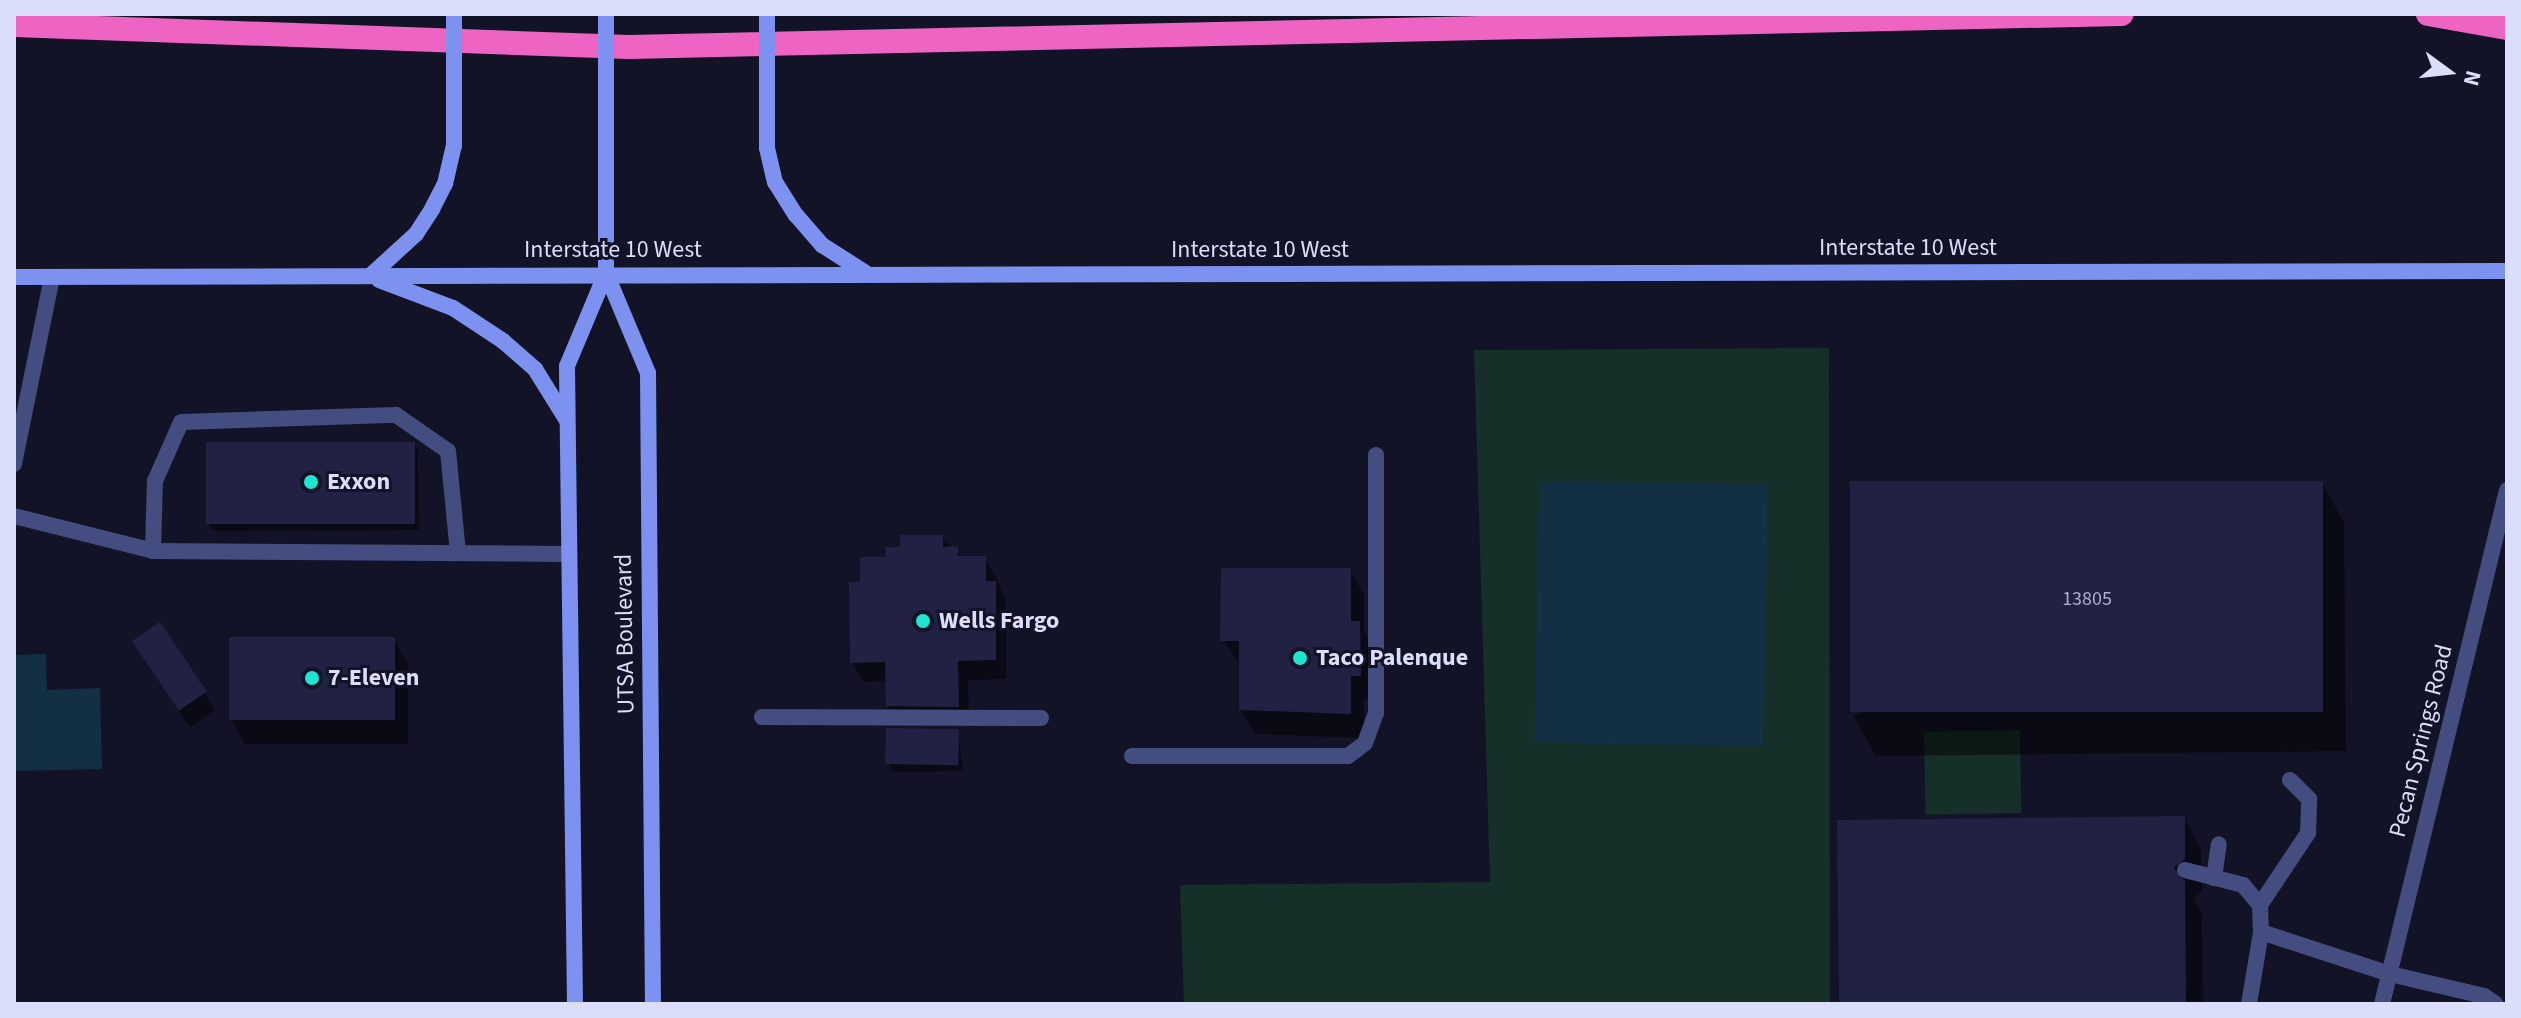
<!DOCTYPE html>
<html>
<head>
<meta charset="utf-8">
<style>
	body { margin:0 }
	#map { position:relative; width:2521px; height:1018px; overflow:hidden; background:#121326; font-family:"Source Sans 3",sans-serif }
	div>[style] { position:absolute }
	.green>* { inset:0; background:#162f29; transform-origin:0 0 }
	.water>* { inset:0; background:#132f44; transform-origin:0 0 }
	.shadow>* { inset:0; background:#0007 }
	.building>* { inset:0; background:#212144; transform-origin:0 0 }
	.service>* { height:16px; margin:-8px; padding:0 8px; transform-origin:8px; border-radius:8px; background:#434d7f }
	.minor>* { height:16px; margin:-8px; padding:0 8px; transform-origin:8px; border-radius:8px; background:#434d7f }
	.secondary>* { height:16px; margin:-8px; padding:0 8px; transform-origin:8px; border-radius:8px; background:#7d92f0 }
	.motorway>* { height:24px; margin:-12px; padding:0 12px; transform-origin:12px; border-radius:12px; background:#ed64c3 }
	.secondary-bridge>* { height:16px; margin:-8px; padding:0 8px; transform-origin:8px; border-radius:8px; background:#7d92f0 }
	.dots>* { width:22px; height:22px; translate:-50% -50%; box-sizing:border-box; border:4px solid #121326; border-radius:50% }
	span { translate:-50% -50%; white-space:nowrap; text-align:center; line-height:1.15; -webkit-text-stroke:6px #121326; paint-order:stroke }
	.number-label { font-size:20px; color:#acafcd }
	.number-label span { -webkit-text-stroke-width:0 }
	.street-label { font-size:24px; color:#dbdefb }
	.poi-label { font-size:24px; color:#dbdefb; font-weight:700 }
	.left { translate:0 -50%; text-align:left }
	.frame { position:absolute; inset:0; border:16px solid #dbdefb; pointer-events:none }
	.north { position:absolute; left:2409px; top:32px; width:80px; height:80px; -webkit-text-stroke:6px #121326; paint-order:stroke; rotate:105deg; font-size:22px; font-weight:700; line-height:32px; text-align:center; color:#dbdefb }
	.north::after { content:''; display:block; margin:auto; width:28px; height:36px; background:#dbdefb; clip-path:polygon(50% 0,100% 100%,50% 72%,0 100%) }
</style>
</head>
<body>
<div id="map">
	<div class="green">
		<div style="clip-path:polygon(1829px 348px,1830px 1004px,1184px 1004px,1180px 885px,1490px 882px,1474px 350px)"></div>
		<div style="left:2020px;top:730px;width:83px;height:96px;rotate:89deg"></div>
	</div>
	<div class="water">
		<div style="left:1539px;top:481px;width:229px;height:261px;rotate:1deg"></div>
		<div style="clip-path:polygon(46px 654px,47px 690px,100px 688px,102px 769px,14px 771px,14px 655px)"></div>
	</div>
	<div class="shadow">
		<div style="clip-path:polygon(414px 443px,418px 451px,419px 530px,213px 531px,208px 523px)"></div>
		<div style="clip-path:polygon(2322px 483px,2344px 522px,2346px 751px,1876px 756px,1853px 716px)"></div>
		<div style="clip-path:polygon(942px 537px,963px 558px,985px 558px,996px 577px,1006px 602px,1006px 679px,968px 680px,969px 725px,899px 725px,888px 706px,887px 681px,863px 682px,852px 662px,862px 584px,902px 549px)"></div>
		<div style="clip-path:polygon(1350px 570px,1364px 595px,1364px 631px,1374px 647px,1374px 700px,1364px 700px,1364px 738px,1255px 734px,1241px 710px,1241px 665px,1222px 640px)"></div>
		<div style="clip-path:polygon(160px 625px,215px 710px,190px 727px,144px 659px)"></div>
		<div style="clip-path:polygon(394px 639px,408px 664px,408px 744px,245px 744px,231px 719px)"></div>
		<div style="clip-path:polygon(958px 731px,963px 771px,893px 772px,888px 764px)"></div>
		<div style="clip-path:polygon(2184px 818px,2201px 849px,2202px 891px,2193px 898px,2202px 914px,2203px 1004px,1841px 1004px)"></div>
	</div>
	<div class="building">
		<div style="left:206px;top:442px;width:209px;height:82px"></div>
		<div style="left:2323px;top:481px;width:231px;height:473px;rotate:90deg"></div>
		<div style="clip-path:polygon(900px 535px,943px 535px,943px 547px,958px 546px,958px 556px,986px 556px,986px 581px,996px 581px,996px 660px,958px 661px,959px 707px,886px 706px,885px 662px,850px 663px,849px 582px,860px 582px,860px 557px,886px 557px,885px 547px,900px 547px)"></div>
		<div style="clip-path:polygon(1221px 568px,1351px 568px,1351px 621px,1360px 621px,1361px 676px,1351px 676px,1351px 714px,1239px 710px,1239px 641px,1220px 641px)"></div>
		<div style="left:160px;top:622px;width:84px;height:34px;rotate:56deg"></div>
		<div style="left:229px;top:637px;width:166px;height:83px"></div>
		<div style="left:886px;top:728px;width:73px;height:36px;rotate:1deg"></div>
		<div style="clip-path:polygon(2185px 816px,2185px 859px,2174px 868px,2185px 881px,2186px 1004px,1839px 1004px,1837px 820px)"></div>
	</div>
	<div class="service">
		<div style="left:14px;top:464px;width:191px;rotate:-78.5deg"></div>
		<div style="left:14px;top:516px;width:143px;rotate:14.1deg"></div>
		<div style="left:153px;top:551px;width:414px;rotate:0.4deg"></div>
		<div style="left:153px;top:551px;width:70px;rotate:-88.4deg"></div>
		<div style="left:155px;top:481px;width:64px;rotate:-66.2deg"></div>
		<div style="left:181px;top:422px;width:215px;rotate:-1.9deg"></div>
		<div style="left:396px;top:415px;width:63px;rotate:34.7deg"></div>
		<div style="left:448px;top:451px;width:102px;rotate:84.4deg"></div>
		<div style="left:762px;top:717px;width:279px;rotate:0.2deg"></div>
		<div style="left:1132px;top:756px;width:216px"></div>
		<div style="left:1348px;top:756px;width:21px;rotate:-37deg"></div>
		<div style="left:1365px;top:743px;width:32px;rotate:-70deg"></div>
		<div style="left:1376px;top:713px;width:258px;rotate:-90deg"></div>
		<div style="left:2185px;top:870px;width:60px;rotate:14.5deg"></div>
		<div style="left:2243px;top:885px;width:26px;rotate:50deg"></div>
		<div style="left:2260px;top:905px;width:27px;rotate:88deg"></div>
		<div style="left:2214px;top:878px;width:34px;rotate:-82deg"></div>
		<div style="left:2260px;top:905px;width:87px;rotate:-56.3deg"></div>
		<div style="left:2308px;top:833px;width:34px;rotate:-88deg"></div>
		<div style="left:2309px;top:799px;width:27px;rotate:-135deg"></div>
		<div style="left:2249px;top:1004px;width:73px;rotate:-80.5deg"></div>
		<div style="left:2261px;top:932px;width:136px;rotate:18deg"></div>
		<div style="left:2390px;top:974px;width:97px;rotate:13.2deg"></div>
		<div style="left:2484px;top:996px;width:14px;rotate:34deg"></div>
	</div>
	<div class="minor">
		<div style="left:2382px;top:1004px;width:529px;rotate:-76.33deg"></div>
	</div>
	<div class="secondary">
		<div style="left:767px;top:148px;width:35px;rotate:77deg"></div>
		<div style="left:775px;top:182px;width:39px;rotate:58deg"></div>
		<div style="left:796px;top:215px;width:40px;rotate:49deg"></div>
		<div style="left:822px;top:245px;width:52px;rotate:32.5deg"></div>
		<div style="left:606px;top:273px;width:108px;rotate:67.2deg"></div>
		<div style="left:648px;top:373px;width:631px;rotate:89.55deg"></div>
		<div style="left:370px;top:276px;width:62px;rotate:-42.4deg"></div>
		<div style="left:416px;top:234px;width:30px;rotate:-57deg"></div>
		<div style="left:432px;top:209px;width:28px;rotate:-63deg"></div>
		<div style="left:445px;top:184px;width:39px;rotate:-77deg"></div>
		<div style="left:14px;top:277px;width:2493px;rotate:-0.14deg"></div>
		<div style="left:379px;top:280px;width:79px;rotate:20.7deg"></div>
		<div style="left:453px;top:308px;width:60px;rotate:33.4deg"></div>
		<div style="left:503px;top:341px;width:43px;rotate:41.2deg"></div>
		<div style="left:535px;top:369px;width:59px;rotate:58.2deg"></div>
		<div style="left:575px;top:1004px;width:638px;rotate:-90.72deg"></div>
		<div style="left:567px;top:366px;width:101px;rotate:-67.2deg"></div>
		<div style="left:606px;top:273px;width:122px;rotate:-90deg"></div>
	</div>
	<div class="motorway">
		<div style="left:2428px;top:14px;width:80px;rotate:10deg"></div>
		<div style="left:14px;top:25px;width:615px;rotate:2.05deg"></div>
		<div style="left:629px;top:47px;width:1493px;rotate:-1.27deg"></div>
	</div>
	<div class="secondary-bridge">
		<div style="left:606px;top:14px;width:137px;rotate:90deg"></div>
		<div style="left:767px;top:14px;width:134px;rotate:90deg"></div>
		<div style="left:454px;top:146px;width:132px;rotate:-90deg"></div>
	</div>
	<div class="dots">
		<div style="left:311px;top:482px;background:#1de5cf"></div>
		<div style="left:923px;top:621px;background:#1de5cf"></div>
		<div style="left:1300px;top:658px;background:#1de5cf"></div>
		<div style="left:312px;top:678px;background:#1de5cf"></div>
	</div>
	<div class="number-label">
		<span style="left:2087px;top:599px">13805</span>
	</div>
	<div class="street-label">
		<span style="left:1908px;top:248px">Interstate 10 West</span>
		<span style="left:613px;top:250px">Interstate 10 West</span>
		<span style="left:1260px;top:250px">Interstate 10 West</span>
		<span style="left:625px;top:634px;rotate:-91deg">UTSA Boulevard</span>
		<span style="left:2421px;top:741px;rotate:-76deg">Pecan Springs Road</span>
	</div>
	<div class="poi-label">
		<span class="left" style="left:327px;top:482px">Exxon</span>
		<span class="left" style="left:939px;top:621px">Wells Fargo</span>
		<span class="left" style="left:1316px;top:658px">Taco Palenque</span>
		<span class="left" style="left:328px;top:678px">7-Eleven</span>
	</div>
	<div class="frame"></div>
	<div class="north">N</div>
</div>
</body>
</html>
